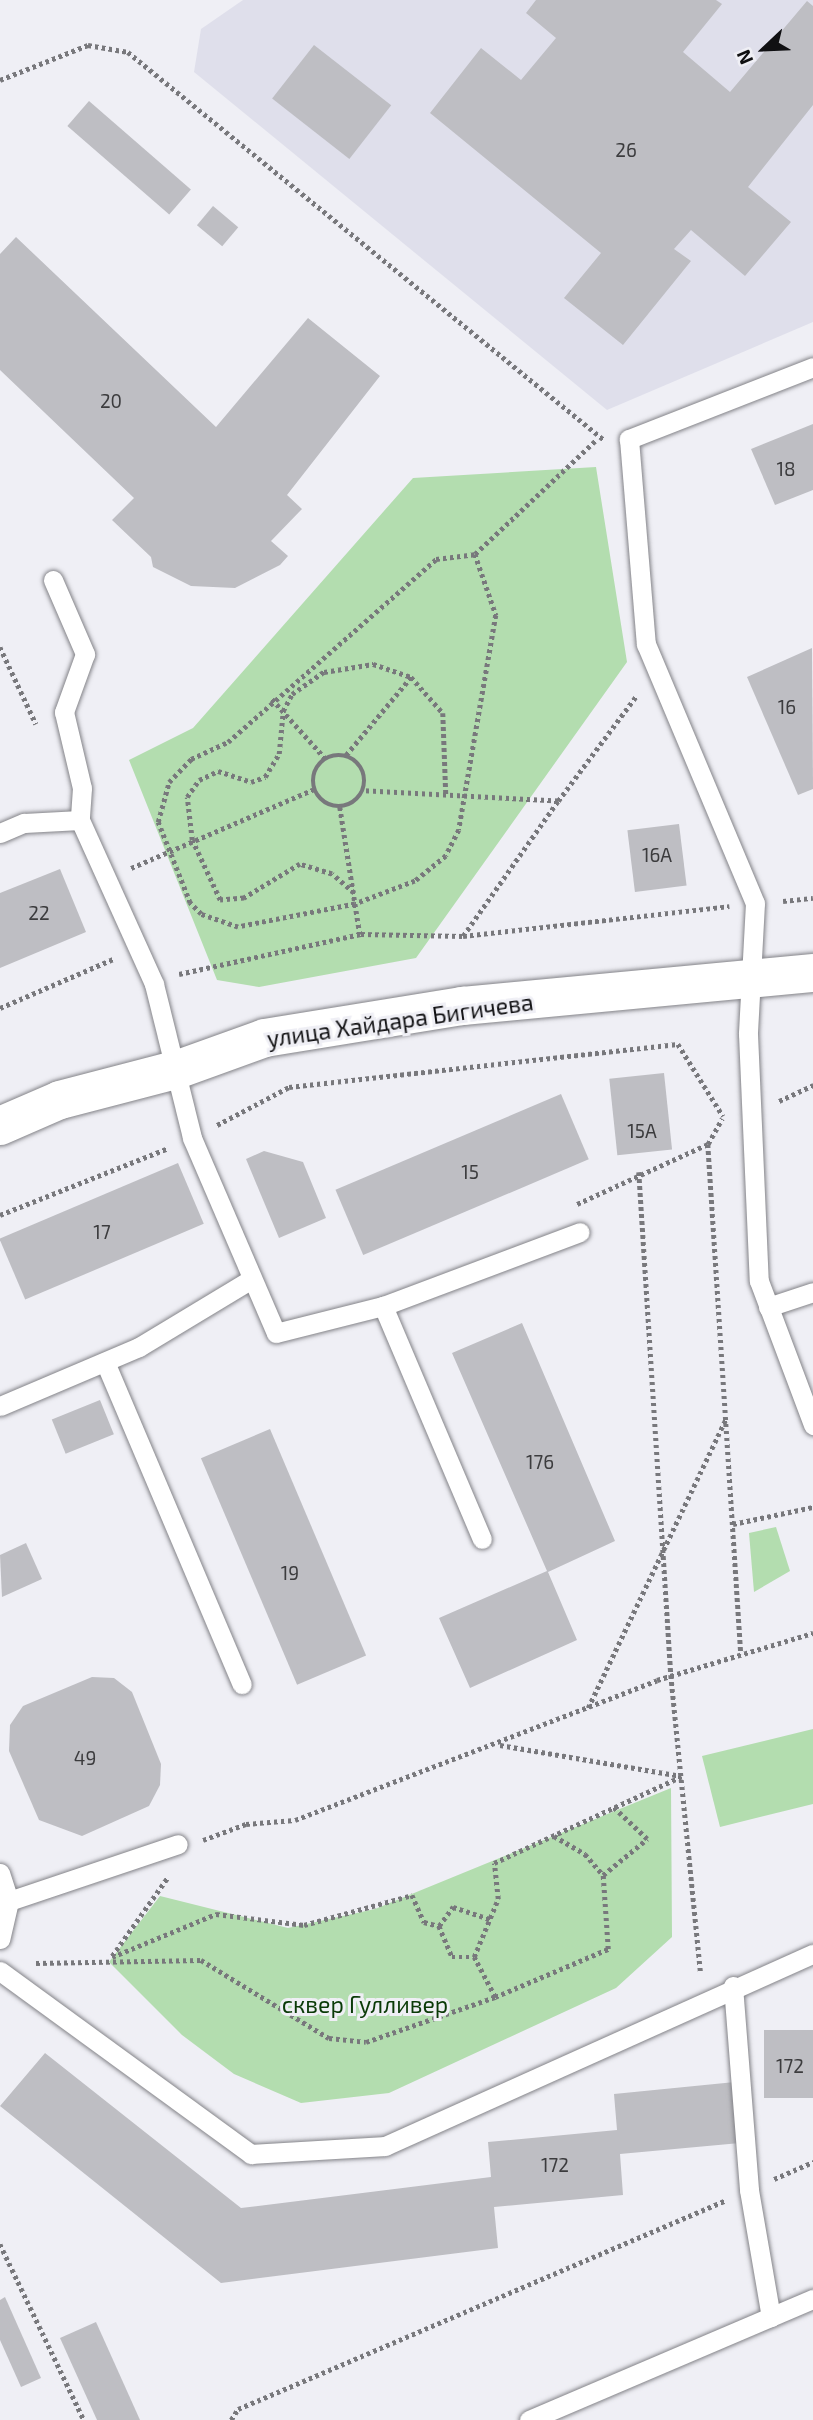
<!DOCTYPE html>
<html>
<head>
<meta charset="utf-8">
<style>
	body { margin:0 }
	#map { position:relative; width:813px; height:2420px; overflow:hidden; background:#efeff5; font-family:"Exo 2",sans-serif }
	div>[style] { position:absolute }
	.built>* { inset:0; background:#dfdfeb }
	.green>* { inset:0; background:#b3ddaf }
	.building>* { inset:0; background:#bebec3; transform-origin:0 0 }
	.path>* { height:4.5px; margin-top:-2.25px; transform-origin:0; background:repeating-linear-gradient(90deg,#78787c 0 3.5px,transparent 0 7px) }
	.path>.ring { margin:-2.25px; padding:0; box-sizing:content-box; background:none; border:4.5px solid #78787c; border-radius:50% }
	.roads { filter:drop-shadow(0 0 2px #838388) drop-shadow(0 0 2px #838388) }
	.service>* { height:19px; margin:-9.5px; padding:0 9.5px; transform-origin:9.5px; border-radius:9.5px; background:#fff }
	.minor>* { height:38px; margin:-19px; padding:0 19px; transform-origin:19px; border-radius:19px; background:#fff }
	span { translate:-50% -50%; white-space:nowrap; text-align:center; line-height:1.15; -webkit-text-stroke:6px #efeff5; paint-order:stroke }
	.number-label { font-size:19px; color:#3c3c3e }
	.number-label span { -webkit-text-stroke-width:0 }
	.street-label { font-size:23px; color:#101012 }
	.park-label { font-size:23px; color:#0a3a07 }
	.north { position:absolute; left:729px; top:14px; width:70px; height:70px; -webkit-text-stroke:5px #efeff5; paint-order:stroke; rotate:247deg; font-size:19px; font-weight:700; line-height:28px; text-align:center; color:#101012 }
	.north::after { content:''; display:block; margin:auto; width:24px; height:32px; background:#101012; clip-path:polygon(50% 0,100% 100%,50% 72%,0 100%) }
</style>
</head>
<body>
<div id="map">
	<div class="built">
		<div style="clip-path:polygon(243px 0,813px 0,813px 322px,607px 410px,194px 72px,201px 29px)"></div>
	</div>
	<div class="green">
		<div style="clip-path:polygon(596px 467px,627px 662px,416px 958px,259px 987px,217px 980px,129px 760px,193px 728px,413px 478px)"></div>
		<div style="clip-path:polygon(776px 1527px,790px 1571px,754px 1592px,749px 1533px)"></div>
		<div style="clip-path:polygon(813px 1729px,813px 1804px,720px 1827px,702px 1756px)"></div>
		<div style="clip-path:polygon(671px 1788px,672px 1937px,616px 1988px,389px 2093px,301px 2103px,234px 2074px,182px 2035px,109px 1962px,160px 1896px,288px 1928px,375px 1909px)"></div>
	</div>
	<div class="building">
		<div style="clip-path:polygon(536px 0,716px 0,722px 4px,683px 52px,730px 92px,807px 1px,813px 6px,813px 105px,748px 187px,791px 222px,745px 276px,691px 230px,674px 249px,691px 261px,623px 345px,564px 298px,601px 253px,430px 113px,481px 48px,521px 80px,556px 38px,526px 13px)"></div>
		<div style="left:314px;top:45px;width:98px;height:68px;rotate:38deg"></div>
		<div style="left:89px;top:101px;width:135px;height:33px;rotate:41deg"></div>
		<div style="left:213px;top:206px;width:33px;height:25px;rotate:40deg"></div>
		<div style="clip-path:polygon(16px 237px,216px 427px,308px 318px,380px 376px,287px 495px,302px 509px,271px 541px,288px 556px,280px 565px,235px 588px,191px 586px,153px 567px,151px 557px,112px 520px,134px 498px,0 370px,0 254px)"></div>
		<div style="clip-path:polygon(813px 424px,813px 490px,775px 505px,751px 449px)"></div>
		<div style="clip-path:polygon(812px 648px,813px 789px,798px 795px,747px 677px)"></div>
		<div style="left:679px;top:824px;width:62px;height:52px;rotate:83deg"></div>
		<div style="clip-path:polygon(60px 869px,86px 932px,0 968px,0 893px)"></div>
		<div style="left:664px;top:1073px;width:77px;height:55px;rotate:84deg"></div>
		<div style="left:561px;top:1094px;width:71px;height:245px;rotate:67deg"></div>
		<div style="clip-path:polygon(264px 1151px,303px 1162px,326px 1218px,279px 1238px,246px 1159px)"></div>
		<div style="left:178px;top:1163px;width:66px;height:194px;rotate:67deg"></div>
		<div style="clip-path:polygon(522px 1323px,615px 1541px,548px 1572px,577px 1640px,470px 1688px,439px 1618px,547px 1571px,452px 1353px)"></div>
		<div style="left:100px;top:1400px;width:37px;height:52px;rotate:68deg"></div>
		<div style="left:270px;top:1429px;width:246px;height:75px;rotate:67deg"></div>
		<div style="clip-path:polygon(26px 1543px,42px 1579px,2px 1597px,0 1555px)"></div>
		<div style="clip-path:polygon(92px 1677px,114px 1678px,132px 1692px,161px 1764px,160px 1785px,149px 1806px,82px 1836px,39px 1820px,9px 1751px,10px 1725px,23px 1706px)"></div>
		<div style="left:813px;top:2030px;width:68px;height:49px;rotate:90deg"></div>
		<div style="clip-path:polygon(45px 2053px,241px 2208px,491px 2177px,488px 2142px,617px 2130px,614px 2094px,735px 2082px,740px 2143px,620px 2154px,623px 2195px,494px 2207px,498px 2248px,221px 2283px,0 2106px)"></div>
		<div style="clip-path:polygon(5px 2297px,41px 2378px,21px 2387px,0 2340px,0 2300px)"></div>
		<div style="clip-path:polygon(96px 2322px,140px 2420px,97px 2420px,60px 2338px)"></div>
	</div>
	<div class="path">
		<div style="left:0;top:80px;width:95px;rotate:-21.7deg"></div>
		<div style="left:88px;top:45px;width:41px;rotate:9.9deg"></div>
		<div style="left:128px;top:52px;width:613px;rotate:39.17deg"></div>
		<div style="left:475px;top:554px;width:65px;rotate:71deg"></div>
		<div style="left:496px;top:615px;width:218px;rotate:99.8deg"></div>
		<div style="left:459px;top:830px;width:29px;rotate:117deg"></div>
		<div style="left:446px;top:856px;width:40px;rotate:141deg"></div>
		<div style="left:415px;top:881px;width:64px;rotate:159deg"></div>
		<div style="left:355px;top:904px;width:119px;rotate:168.9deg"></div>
		<div style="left:238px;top:927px;width:39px;rotate:-161deg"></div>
		<div style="left:201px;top:914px;width:16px;rotate:-135deg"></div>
		<div style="left:190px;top:903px;width:87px;rotate:-111.6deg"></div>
		<div style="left:158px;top:822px;width:41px;rotate:-74.6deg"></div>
		<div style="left:169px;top:782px;width:32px;rotate:-46deg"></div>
		<div style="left:191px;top:759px;width:41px;rotate:-24.7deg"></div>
		<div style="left:228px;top:742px;width:277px;rotate:-41.3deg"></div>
		<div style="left:436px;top:559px;width:39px;rotate:-7deg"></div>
		<div style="left:475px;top:554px;width:168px;rotate:-43.3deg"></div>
		<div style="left:0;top:647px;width:85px;rotate:64.9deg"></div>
		<div style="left:272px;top:699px;width:79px;rotate:48.1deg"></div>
		<div class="ring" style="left:313px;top:755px;width:47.5px;height:47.5px"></div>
		<div style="left:346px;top:755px;width:102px;rotate:-50.2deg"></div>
		<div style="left:558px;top:801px;width:132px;rotate:-53.3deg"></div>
		<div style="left:340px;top:807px;width:129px;rotate:81.1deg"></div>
		<div style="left:131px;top:868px;width:199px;rotate:-23.3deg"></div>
		<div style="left:354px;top:893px;width:29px;rotate:-139deg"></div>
		<div style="left:332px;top:874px;width:34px;rotate:-163deg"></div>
		<div style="left:300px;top:864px;width:66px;rotate:148.7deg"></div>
		<div style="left:244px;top:898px;width:24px;rotate:175deg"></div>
		<div style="left:220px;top:900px;width:66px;rotate:-115deg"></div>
		<div style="left:192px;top:840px;width:43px;rotate:-96.6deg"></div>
		<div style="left:187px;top:797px;width:21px;rotate:-55deg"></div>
		<div style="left:199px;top:780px;width:21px;rotate:-25deg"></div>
		<div style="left:218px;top:771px;width:35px;rotate:18deg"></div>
		<div style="left:251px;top:782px;width:15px;rotate:-20deg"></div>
		<div style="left:265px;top:777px;width:27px;rotate:-59deg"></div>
		<div style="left:279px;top:754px;width:43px;rotate:-84.7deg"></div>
		<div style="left:283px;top:711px;width:19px;rotate:-62deg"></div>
		<div style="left:292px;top:694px;width:39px;rotate:-35deg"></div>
		<div style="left:324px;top:672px;width:50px;rotate:-9.3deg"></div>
		<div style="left:373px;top:664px;width:40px;rotate:18.9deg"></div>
		<div style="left:411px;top:677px;width:48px;rotate:48.4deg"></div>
		<div style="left:443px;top:713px;width:82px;rotate:87.9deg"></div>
		<div style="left:783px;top:901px;width:30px;rotate:-6deg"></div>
		<div style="left:463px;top:936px;width:268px;rotate:-6.4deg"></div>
		<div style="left:179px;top:974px;width:186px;rotate:-12.4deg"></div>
		<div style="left:361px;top:934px;width:102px;rotate:1.1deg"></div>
		<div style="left:463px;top:936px;width:165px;rotate:-54.9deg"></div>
		<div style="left:558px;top:801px;width:194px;rotate:-177deg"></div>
		<div style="left:0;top:1008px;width:123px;rotate:-23.4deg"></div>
		<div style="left:779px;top:1101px;width:38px;rotate:-25deg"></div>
		<div style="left:217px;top:1125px;width:81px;rotate:-27.8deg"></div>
		<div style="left:289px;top:1087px;width:391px;rotate:-6.3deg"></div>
		<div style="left:678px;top:1044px;width:85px;rotate:58deg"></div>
		<div style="left:708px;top:1144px;width:511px;rotate:86.3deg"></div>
		<div style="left:639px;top:1172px;width:504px;rotate:86.36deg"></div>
		<div style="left:671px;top:1675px;width:300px;rotate:84.3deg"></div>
		<div style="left:577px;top:1204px;width:144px;rotate:-24.6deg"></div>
		<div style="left:708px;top:1144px;width:29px;rotate:-61deg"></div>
		<div style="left:0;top:1215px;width:181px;rotate:-21.7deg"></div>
		<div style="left:733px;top:1524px;width:82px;rotate:-12deg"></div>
		<div style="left:588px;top:1708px;width:320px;rotate:-64.5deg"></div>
		<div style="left:500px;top:1745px;width:184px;rotate:9.7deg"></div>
		<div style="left:554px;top:1836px;width:36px;rotate:30deg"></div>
		<div style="left:585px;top:1854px;width:28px;rotate:49deg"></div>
		<div style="left:603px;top:1875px;width:57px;rotate:-39.3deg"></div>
		<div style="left:647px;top:1839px;width:47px;rotate:-136.7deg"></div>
		<div style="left:203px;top:1840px;width:46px;rotate:-20.4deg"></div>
		<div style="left:246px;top:1824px;width:49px;rotate:-4.7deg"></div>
		<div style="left:295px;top:1820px;width:388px;rotate:-21.1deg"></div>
		<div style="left:657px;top:1680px;width:163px;rotate:-16.8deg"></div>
		<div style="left:439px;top:1926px;width:24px;rotate:-54deg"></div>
		<div style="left:453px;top:1907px;width:39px;rotate:18deg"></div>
		<div style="left:112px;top:1956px;width:97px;rotate:-54.7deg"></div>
		<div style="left:112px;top:1957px;width:113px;rotate:-22.5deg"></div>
		<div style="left:216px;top:1914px;width:89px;rotate:7.1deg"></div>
		<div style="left:304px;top:1925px;width:112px;rotate:-15.5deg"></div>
		<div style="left:412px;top:1895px;width:30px;rotate:66deg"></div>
		<div style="left:424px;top:1922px;width:16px;rotate:15deg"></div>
		<div style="left:439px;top:1926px;width:34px;rotate:67deg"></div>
		<div style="left:452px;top:1957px;width:22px"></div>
		<div style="left:474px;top:1957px;width:63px;rotate:-67.5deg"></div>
		<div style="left:498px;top:1899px;width:36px;rotate:-96deg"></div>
		<div style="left:494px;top:1863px;width:207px;rotate:-24.8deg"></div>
		<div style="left:36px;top:1963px;width:165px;rotate:-1deg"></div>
		<div style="left:201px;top:1960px;width:150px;rotate:31.4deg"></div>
		<div style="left:329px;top:2038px;width:37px;rotate:6deg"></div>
		<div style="left:366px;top:2042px;width:137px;rotate:-19.2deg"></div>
		<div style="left:495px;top:1997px;width:45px;rotate:-117.7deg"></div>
		<div style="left:495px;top:1997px;width:123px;rotate:-23deg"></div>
		<div style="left:608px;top:1949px;width:74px;rotate:-93.9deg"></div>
		<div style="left:774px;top:2179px;width:43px;rotate:-23.6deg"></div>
		<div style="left:0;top:2244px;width:195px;rotate:64.5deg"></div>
		<div style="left:231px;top:2420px;width:13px;rotate:-58deg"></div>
		<div style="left:238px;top:2409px;width:529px;rotate:-23.17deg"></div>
	</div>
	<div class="roads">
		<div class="service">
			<div style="left:813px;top:367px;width:198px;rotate:158.6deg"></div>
			<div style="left:629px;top:439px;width:206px;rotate:85.3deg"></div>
			<div style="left:646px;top:644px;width:281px;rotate:67.2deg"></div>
			<div style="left:755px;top:903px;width:131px;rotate:93.1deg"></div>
			<div style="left:748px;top:1034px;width:247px;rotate:87.5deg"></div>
			<div style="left:759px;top:1281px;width:154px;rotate:69.4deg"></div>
			<div style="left:53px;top:580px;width:81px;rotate:66.6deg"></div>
			<div style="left:85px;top:654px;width:62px;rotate:109.9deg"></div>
			<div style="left:64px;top:712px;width:78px;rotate:76.7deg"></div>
			<div style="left:82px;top:788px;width:32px;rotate:94deg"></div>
			<div style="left:80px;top:820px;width:180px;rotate:65.7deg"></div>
			<div style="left:154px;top:984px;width:159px;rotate:76.1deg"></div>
			<div style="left:192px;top:1138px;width:212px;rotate:66.7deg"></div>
			<div style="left:276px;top:1333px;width:110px;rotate:-14.2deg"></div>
			<div style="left:383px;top:1306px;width:210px;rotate:-20.6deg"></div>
			<div style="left:0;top:833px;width:26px;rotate:-23deg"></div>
			<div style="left:24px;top:823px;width:56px;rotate:-3.1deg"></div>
			<div style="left:383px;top:1306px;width:253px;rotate:67deg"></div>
			<div style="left:768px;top:1307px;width:47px;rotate:-18.4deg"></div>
			<div style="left:105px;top:1362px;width:350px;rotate:67deg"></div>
			<div style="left:0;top:1406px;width:151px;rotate:-23deg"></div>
			<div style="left:139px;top:1347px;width:130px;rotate:-31.1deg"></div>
			<div style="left:0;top:1873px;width:29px;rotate:72deg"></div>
			<div style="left:9px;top:1901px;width:39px;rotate:103deg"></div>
			<div style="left:9px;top:1901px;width:178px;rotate:-18.6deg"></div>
			<div style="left:0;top:1971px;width:311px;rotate:36.1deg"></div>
			<div style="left:251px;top:2154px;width:134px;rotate:-3.4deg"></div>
			<div style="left:385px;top:2146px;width:469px;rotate:-24.2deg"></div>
			<div style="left:733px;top:1986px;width:205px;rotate:85.5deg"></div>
			<div style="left:749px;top:2190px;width:129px;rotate:80.2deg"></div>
			<div style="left:529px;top:2420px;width:309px;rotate:-23.1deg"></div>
		</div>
		<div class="minor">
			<div style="left:0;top:1126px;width:65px;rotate:-23.4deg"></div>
			<div style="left:60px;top:1100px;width:123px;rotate:-14.6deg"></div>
			<div style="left:179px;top:1069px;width:91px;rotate:-19.8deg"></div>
			<div style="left:265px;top:1038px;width:201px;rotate:-9.2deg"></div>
			<div style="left:463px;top:1006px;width:352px;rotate:-5.4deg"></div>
		</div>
	</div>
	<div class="number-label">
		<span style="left:626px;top:150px">26</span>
		<span style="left:111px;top:401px">20</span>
		<span style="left:786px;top:469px">18</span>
		<span style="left:787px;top:707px">16</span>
		<span style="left:657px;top:855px">16А</span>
		<span style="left:39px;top:913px">22</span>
		<span style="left:642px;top:1131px">15А</span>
		<span style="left:470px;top:1172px">15</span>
		<span style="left:102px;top:1232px">17</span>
		<span style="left:540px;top:1462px">176</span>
		<span style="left:290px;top:1573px">19</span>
		<span style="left:85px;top:1758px">49</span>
		<span style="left:790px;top:2066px">172</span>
		<span style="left:555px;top:2165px">172</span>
	</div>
	<div class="street-label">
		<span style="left:400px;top:1020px;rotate:-8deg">улица Хайдара Бигичева</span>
	</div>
	<div class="park-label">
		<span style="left:365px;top:2004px">сквер Гулливер</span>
	</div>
	<div class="north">N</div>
</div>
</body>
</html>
